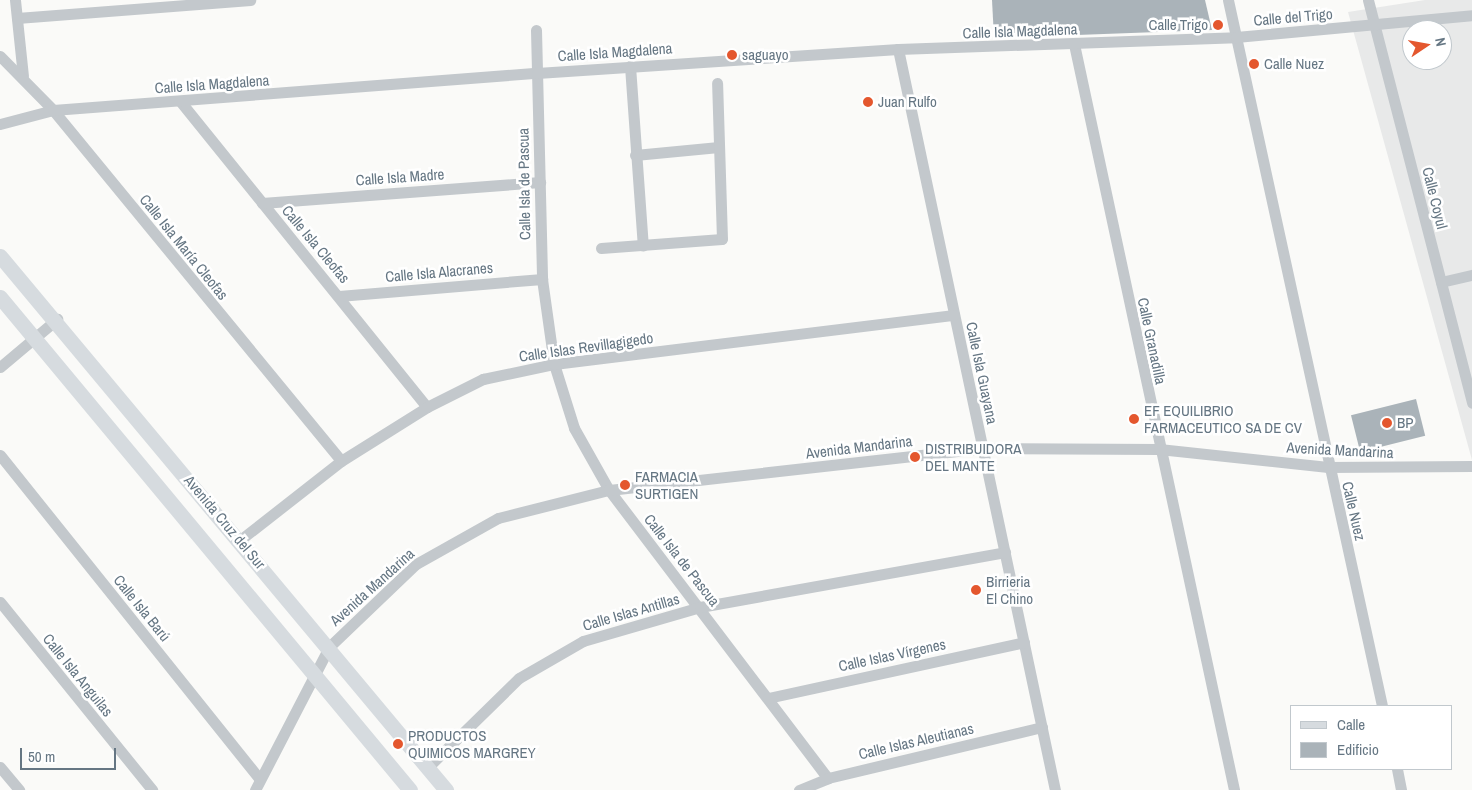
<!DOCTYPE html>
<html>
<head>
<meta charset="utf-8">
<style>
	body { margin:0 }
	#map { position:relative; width:1472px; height:790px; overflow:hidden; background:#fafaf8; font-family:"Archivo Narrow",sans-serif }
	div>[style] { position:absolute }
	.built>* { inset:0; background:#e8e9e9 }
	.building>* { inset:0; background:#aab3b9; transform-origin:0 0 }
	.minor>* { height:11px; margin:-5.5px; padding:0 5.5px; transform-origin:5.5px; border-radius:5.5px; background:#c3c8cc }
	.secondary>* { height:15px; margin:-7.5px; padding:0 7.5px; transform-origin:7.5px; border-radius:7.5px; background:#d6dbdf }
	.dots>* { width:14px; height:14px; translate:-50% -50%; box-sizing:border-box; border:2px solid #fff; border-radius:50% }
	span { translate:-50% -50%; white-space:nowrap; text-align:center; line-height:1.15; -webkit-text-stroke:5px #fff; paint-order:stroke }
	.street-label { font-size:15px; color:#657683 }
	.poi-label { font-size:15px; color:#657683 }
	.right { translate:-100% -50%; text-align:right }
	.left { translate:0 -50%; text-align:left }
	.legend { position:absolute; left:1290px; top:705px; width:162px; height:65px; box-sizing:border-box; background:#fff; border:1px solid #c1c8cd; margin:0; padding:6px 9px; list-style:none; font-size:15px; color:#657683 }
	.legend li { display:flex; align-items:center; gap:10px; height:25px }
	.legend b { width:25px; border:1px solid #c1c8cd }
	.north { position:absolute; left:1402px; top:20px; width:50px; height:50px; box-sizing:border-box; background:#fff; border:1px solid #c1c8cd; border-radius:50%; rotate:78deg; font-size:14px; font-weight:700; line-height:20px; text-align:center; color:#657683 }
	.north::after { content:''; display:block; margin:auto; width:18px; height:22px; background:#e4572e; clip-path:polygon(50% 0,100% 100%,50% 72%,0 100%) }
	.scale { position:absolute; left:20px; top:748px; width:96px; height:22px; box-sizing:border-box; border:2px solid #657683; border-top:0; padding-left:6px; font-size:15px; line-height:18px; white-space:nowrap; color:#657683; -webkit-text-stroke:4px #fff; paint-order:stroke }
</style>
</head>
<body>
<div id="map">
	<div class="built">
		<div style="clip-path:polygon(evenodd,1425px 0,1472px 0,1472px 460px,1348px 12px,1425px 0,1412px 30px,1442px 30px,1442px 60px,1412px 60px,1412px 30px)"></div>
	</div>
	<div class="building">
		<div style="clip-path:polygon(992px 0,1205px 0,1212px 30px,994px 38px)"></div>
		<div style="left:1416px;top:399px;width:38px;height:67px;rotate:76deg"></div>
	</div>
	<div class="minor">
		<div style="left:15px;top:0;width:76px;rotate:84deg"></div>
		<div style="left:1228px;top:0;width:723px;rotate:77.69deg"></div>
		<div style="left:1368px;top:0;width:416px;rotate:75.5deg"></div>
		<div style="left:17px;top:18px;width:234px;rotate:-4.4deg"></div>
		<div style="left:536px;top:30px;width:249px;rotate:88.6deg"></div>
		<div style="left:542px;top:279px;width:86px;rotate:82deg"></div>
		<div style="left:554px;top:364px;width:67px;rotate:72.6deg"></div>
		<div style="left:574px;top:428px;width:71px;rotate:60.6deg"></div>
		<div style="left:609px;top:490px;width:362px;rotate:52.8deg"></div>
		<div style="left:1074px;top:44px;width:763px;rotate:77.89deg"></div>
		<div style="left:898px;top:49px;width:757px;rotate:78.04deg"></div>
		<div style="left:0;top:56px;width:76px;rotate:45.5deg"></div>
		<div style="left:53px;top:110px;width:454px;rotate:50.6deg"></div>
		<div style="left:630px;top:66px;width:180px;rotate:85.9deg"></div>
		<div style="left:180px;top:101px;width:393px;rotate:51.1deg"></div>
		<div style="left:0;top:124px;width:55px;rotate:-14.8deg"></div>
		<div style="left:53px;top:110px;width:485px;rotate:-4.4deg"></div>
		<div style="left:537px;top:73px;width:362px;rotate:-3.8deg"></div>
		<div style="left:898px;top:49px;width:338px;rotate:-2deg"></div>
		<div style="left:1236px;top:37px;width:237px;rotate:-5.3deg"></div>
		<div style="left:635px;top:155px;width:84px;rotate:-5.4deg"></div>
		<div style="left:262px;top:203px;width:279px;rotate:-4.3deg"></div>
		<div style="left:601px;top:248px;width:121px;rotate:-4.3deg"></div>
		<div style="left:722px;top:239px;width:156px;rotate:-91.8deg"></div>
		<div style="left:1441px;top:282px;width:32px;rotate:-13deg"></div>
		<div style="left:339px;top:296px;width:204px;rotate:-4.8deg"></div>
		<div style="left:0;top:367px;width:75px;rotate:-40.1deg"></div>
		<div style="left:0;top:455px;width:415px;rotate:51.3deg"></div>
		<div style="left:240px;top:540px;width:128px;rotate:-38deg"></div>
		<div style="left:341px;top:461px;width:102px;rotate:-32.1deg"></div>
		<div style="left:427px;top:407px;width:63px;rotate:-26.6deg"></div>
		<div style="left:483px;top:379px;width:73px;rotate:-11.9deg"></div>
		<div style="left:554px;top:364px;width:403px;rotate:-7deg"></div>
		<div style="left:0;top:602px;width:242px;rotate:51deg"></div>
		<div style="left:768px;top:698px;width:262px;rotate:-12.3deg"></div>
		<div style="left:0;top:767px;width:30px;rotate:50deg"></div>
		<div style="left:428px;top:767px;width:127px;rotate:-44.4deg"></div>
		<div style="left:519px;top:678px;width:74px;rotate:-30deg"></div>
		<div style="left:583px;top:641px;width:122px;rotate:-16.2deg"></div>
		<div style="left:700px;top:607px;width:310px;rotate:-10.2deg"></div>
		<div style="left:1397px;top:769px;width:21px;rotate:79deg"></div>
		<div style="left:255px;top:790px;width:161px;rotate:-62.6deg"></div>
		<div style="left:329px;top:647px;width:120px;rotate:-43.7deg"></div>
		<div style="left:416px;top:564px;width:94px;rotate:-29.3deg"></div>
		<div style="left:498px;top:518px;width:114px;rotate:-14.2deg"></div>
		<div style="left:609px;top:490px;width:375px;rotate:-6.4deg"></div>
		<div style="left:982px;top:448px;width:177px;rotate:0.3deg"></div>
		<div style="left:1159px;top:449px;width:170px;rotate:6.1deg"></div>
		<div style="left:1328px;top:467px;width:144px;rotate:-0.4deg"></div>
		<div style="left:799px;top:790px;width:31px;rotate:-22deg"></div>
		<div style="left:828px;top:778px;width:220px;rotate:-13.4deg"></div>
	</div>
	<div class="secondary">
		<div style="left:0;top:256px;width:696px;rotate:50.13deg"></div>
		<div style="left:0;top:297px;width:641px;rotate:50.25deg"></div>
	</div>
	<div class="dots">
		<div style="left:1218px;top:25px;background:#e4572e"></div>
		<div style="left:732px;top:55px;background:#e4572e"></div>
		<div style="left:1254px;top:64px;background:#e4572e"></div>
		<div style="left:868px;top:102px;background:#e4572e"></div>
		<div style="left:1134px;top:419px;background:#e4572e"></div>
		<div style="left:1387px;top:423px;background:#e4572e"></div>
		<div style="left:915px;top:457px;background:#e4572e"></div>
		<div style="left:625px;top:485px;background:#e4572e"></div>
		<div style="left:976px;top:590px;background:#e4572e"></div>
		<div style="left:398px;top:744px;background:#e4572e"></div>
	</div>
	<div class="street-label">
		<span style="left:1293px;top:17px;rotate:-5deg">Calle del Trigo</span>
		<span style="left:1020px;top:31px;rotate:-2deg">Calle Isla Magdalena</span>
		<span style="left:615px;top:52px;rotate:-4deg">Calle Isla Magdalena</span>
		<span style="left:212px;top:84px;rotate:-4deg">Calle Isla Magdalena</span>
		<span style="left:400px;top:177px;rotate:-4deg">Calle Isla Madre</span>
		<span style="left:524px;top:184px;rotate:-91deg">Calle Isla de Pascua</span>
		<span style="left:1435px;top:198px;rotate:76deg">Calle Coyul</span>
		<span style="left:316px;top:244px;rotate:50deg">Calle Isla Cleofas</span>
		<span style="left:184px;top:247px;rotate:51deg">Calle Isla María Cleofas</span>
		<span style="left:439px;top:272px;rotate:-5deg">Calle Isla Alacranes</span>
		<span style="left:1152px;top:341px;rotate:78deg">Calle Granadilla</span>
		<span style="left:586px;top:347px;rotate:-8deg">Calle Islas Revillagigedo</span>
		<span style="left:982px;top:373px;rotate:78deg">Calle Isla Guayana</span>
		<span style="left:859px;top:447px;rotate:-7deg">Avenida Mandarina</span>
		<span style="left:1340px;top:450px;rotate:3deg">Avenida Mandarina</span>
		<span style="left:1354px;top:511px;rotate:77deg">Calle Nuez</span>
		<span style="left:225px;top:522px;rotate:50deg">Avenida Cruz del Sur</span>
		<span style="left:682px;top:560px;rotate:52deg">Calle Isla de Pascua</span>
		<span style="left:372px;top:587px;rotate:-42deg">Avenida Mandarina</span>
		<span style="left:142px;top:608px;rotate:51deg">Calle Isla Barú</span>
		<span style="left:631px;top:612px;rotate:-16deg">Calle Islas Antillas</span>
		<span style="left:892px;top:655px;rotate:-12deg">Calle Islas Vírgenes</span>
		<span style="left:78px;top:675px;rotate:51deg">Calle Isla Anguilas</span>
		<span style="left:916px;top:741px;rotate:-13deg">Calle Islas Aleutianas</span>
	</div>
	<div class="poi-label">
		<span class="right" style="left:1208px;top:25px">Calle Trigo</span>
		<span class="left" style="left:742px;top:55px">saguayo</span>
		<span class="left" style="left:1264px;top:64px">Calle Nuez</span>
		<span class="left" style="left:878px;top:102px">Juan Rulfo</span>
		<span class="left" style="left:1144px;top:419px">EF EQUILIBRIO<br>FARMACEUTICO SA DE CV</span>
		<span class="left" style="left:1397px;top:423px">BP</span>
		<span class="left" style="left:925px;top:457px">DISTRIBUIDORA<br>DEL MANTE</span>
		<span class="left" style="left:635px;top:485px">FARMACIA<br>SURTIGEN</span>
		<span class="left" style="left:986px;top:590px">Birrieria<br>El Chino</span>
		<span class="left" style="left:408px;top:744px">PRODUCTOS<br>QUIMICOS MARGREY</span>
	</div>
	<ul class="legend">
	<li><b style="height:6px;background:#d6dbdf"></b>Calle</li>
	<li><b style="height:14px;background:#aab3b9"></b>Edificio</li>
	</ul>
	<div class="north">N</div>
	<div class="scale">50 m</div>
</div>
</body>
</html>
